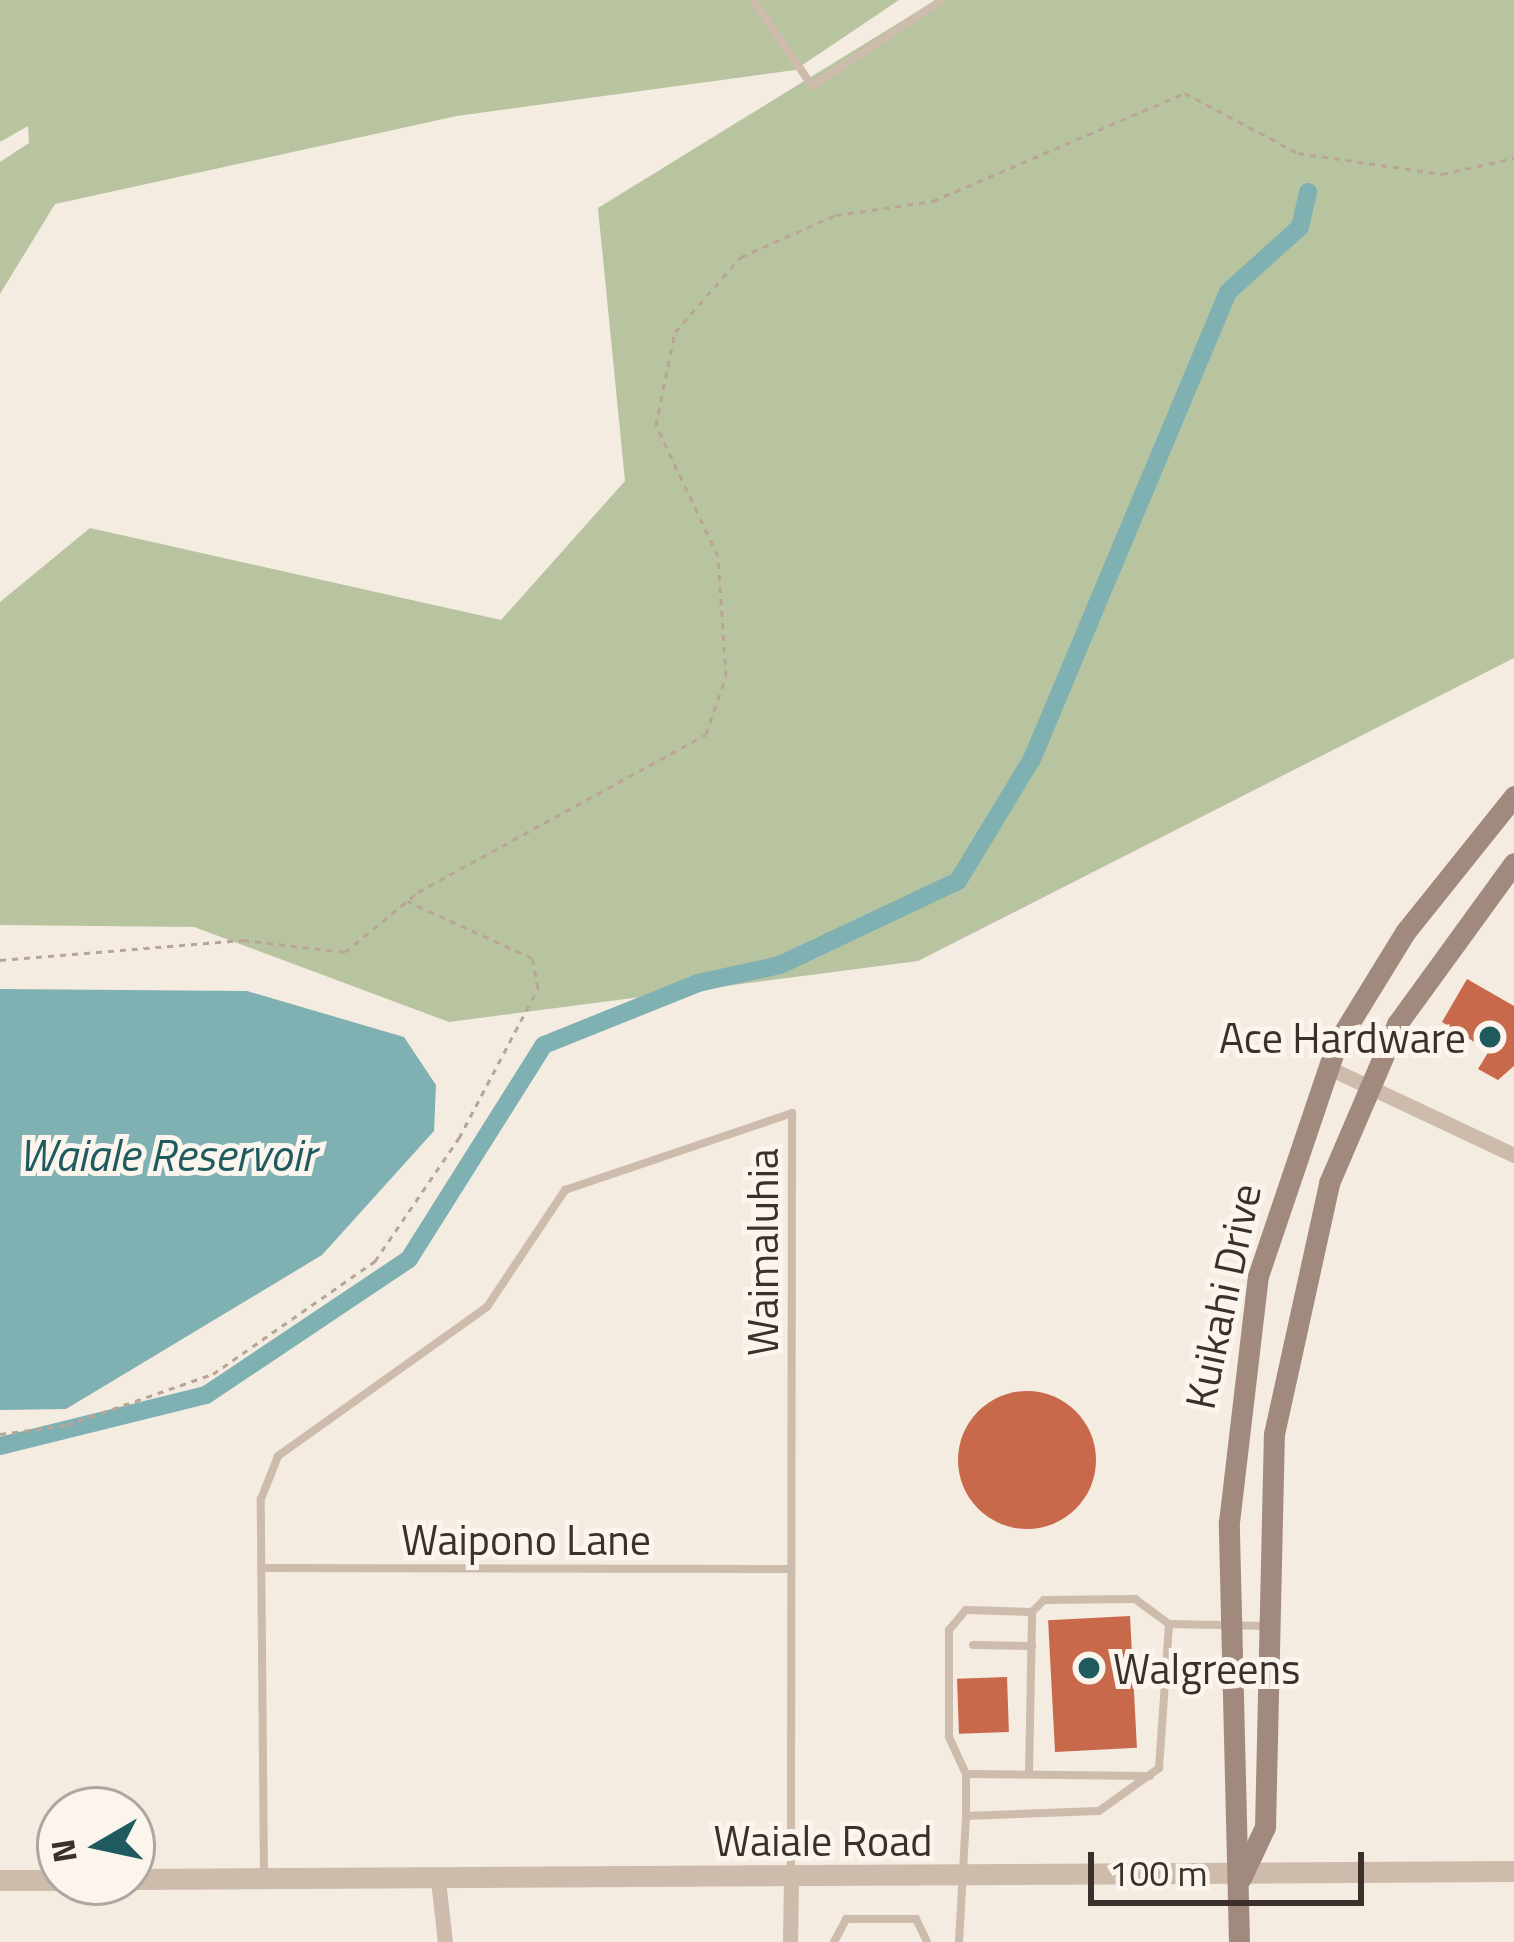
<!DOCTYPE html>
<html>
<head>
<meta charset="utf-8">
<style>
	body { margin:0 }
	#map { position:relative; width:1514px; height:1942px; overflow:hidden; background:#f4ebe1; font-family:"Titillium Web",sans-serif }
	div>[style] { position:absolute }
	.green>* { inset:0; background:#b8c4a0 }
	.water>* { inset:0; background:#7fb0b2 }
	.canal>* { height:18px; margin:-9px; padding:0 9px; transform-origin:9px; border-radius:9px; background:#7fb0b2 }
	.building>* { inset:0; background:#c8694b; transform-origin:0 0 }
	.round { border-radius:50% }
	.path>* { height:3px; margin-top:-1.5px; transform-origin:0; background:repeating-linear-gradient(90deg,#b9a596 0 6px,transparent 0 12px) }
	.service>* { height:8px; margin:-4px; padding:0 4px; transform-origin:4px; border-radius:4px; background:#cdbbac }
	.minor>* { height:15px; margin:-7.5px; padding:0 7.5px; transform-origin:7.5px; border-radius:7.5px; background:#cdbbac }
	.tertiary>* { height:21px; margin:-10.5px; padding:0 10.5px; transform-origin:10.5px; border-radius:10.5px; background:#cdbbac }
	.secondary>* { height:21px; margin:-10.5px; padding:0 10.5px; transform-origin:10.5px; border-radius:10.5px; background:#a18a7d }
	.dots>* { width:33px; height:33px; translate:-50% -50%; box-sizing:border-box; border:6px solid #fbf5ee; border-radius:50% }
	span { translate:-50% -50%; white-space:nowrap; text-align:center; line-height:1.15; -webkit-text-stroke:10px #fbf5ee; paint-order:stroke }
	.poi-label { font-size:42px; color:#3b302b }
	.right { translate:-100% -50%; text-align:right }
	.left { translate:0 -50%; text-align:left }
	.street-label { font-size:42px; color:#3b302b }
	.water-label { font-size:45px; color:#1f5a5e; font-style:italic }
	.north { position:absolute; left:36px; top:1786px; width:120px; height:120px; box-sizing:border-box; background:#fbf5ee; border:3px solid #aea6a0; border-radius:50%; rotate:261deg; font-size:33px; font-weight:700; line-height:48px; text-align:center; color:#3b302b }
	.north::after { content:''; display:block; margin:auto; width:42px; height:54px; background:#1f5a5e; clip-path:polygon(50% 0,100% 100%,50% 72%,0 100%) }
	.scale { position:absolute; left:1088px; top:1852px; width:276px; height:54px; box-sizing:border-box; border:6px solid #3b302b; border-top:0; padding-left:15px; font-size:36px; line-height:42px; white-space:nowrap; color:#3b302b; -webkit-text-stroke:9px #fbf5ee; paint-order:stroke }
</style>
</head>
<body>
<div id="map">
	<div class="green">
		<div style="clip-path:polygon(0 0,899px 0,795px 70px,457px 116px,55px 204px,0 294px,0 162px,29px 143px,28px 126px,0 142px)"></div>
		<div style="clip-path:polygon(936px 0,1514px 0,1514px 658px,918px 961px,449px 1022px,194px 927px,0 925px,0 602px,90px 528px,501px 620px,625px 481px,598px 208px)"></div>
	</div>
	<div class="water">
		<div style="clip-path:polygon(0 989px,247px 991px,404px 1037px,436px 1085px,434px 1131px,322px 1255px,66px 1409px,0 1410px)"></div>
	</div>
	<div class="canal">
		<div style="left:0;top:1446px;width:212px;rotate:-13.9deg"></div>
		<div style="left:206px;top:1395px;width:244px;rotate:-33.8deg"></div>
		<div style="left:409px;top:1259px;width:253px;rotate:-57.8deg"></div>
		<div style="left:544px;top:1045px;width:166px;rotate:-21.9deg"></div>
		<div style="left:698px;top:983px;width:84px;rotate:-12.4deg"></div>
		<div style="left:780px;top:965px;width:197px;rotate:-25.3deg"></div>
		<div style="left:958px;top:881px;width:143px;rotate:-58.8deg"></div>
		<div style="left:1032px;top:759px;width:506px;rotate:-67.23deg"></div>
		<div style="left:1228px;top:292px;width:97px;rotate:-42.1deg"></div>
		<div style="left:1300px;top:227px;width:36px;rotate:-77deg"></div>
	</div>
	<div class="building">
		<div style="clip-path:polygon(1467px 979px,1514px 1006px,1514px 1066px,1498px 1080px,1478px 1069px,1489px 1051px,1442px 1022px)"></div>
		<div class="round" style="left:958px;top:1391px;width:138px;height:138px"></div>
		<div style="left:1130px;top:1616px;width:132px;height:82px;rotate:87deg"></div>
		<div style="left:1007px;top:1677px;width:55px;height:50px;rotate:88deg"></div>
	</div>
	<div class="path">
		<div style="left:0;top:960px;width:244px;rotate:-4.7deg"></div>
		<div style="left:243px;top:940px;width:103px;rotate:6.7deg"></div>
		<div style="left:345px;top:952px;width:94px;rotate:-39.4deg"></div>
		<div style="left:418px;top:892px;width:328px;rotate:-28.7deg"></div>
		<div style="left:706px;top:734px;width:61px;rotate:-71deg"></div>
		<div style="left:726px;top:676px;width:120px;rotate:-93.8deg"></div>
		<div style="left:718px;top:556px;width:145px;rotate:-115.3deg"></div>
		<div style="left:656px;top:425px;width:95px;rotate:-78.5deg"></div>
		<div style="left:675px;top:332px;width:100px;rotate:-48.7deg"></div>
		<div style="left:741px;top:257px;width:104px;rotate:-23.9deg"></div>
		<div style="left:836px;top:215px;width:98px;rotate:-8.2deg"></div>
		<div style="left:933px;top:201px;width:274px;rotate:-23.2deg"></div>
		<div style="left:1185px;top:93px;width:128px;rotate:28deg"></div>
		<div style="left:1298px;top:153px;width:146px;rotate:8.3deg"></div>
		<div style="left:1442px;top:174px;width:74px;rotate:-12.5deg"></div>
		<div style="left:0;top:1434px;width:68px;rotate:-7.7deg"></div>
		<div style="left:67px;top:1425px;width:155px;rotate:-19.3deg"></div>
		<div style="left:213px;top:1374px;width:198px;rotate:-34.9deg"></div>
		<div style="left:375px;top:1261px;width:149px;rotate:-55.7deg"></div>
		<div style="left:459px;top:1138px;width:170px;rotate:-62.2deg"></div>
		<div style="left:538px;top:988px;width:31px;rotate:-101deg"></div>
		<div style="left:532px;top:958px;width:137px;rotate:-155.5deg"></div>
	</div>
	<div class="service">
		<div style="left:753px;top:0;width:104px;rotate:55.5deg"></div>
		<div style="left:812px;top:86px;width:156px;rotate:-33.5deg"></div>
		<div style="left:261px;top:1568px;width:530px;rotate:0.11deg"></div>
		<div style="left:973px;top:1645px;width:59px;rotate:1deg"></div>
		<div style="left:966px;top:1774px;width:41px;rotate:-114.7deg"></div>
		<div style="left:949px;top:1737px;width:107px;rotate:-90deg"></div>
		<div style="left:949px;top:1630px;width:26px;rotate:-50deg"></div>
		<div style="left:966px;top:1610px;width:66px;rotate:1.7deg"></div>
		<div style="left:1029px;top:1774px;width:162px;rotate:-88.9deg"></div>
		<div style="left:1032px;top:1612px;width:17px;rotate:-45deg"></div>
		<div style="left:1044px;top:1600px;width:91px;rotate:-0.6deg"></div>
		<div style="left:1135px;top:1599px;width:42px;rotate:36.3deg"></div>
		<div style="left:1169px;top:1624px;width:98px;rotate:1.2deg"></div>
		<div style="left:966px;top:1816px;width:42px;rotate:-90deg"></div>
		<div style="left:966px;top:1774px;width:184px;rotate:0.6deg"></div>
		<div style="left:264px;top:1878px;width:379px;rotate:-90.5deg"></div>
		<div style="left:261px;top:1499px;width:46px;rotate:-68.4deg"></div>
		<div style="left:278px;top:1456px;width:257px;rotate:-35.5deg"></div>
		<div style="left:487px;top:1307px;width:141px;rotate:-56.3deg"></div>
		<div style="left:565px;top:1190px;width:240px;rotate:-18.7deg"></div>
		<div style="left:792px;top:1113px;width:758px;rotate:90.08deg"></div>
		<div style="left:834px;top:1942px;width:26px;rotate:-62deg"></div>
		<div style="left:846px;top:1919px;width:70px"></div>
		<div style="left:916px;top:1919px;width:25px;rotate:64deg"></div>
		<div style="left:959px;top:1942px;width:126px;rotate:-86.8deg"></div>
		<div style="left:966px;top:1816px;width:133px;rotate:-2.2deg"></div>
		<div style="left:1099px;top:1811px;width:74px;rotate:-35.6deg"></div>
		<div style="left:1159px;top:1768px;width:144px;rotate:-86deg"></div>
	</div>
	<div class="minor">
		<div style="left:1327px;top:1067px;width:207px;rotate:25.2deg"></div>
		<div style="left:438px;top:1880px;width:62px;rotate:83.6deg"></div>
		<div style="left:790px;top:1942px;width:64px;rotate:-89.1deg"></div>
	</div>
	<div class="tertiary">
		<div style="left:132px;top:1879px;width:1382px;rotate:-0.33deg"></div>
		<div style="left:0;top:1880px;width:60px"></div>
	</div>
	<div class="secondary">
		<div style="left:1241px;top:1878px;width:56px;rotate:-64.8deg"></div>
		<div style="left:1265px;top:1827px;width:393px;rotate:-88.7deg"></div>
		<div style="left:1274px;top:1434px;width:257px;rotate:-77.6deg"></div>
		<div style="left:1329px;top:1183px;width:173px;rotate:-66.8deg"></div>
		<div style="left:1397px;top:1024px;width:199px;rotate:-54deg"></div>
		<div style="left:1239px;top:1942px;width:420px;rotate:-91.4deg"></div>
		<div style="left:1229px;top:1522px;width:248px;rotate:-83.3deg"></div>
		<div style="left:1258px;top:1276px;width:246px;rotate:-71.3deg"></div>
		<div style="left:1337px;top:1043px;width:132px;rotate:-58.4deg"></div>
		<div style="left:1406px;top:931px;width:173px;rotate:-51.3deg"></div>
	</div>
	<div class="dots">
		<div style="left:1490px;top:1037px;background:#1f5a5e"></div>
		<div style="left:1089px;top:1668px;background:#1f5a5e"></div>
	</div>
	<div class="poi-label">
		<span class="right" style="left:1466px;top:1037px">Ace Hardware</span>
		<span class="left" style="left:1113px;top:1668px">Walgreens</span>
	</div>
	<div class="street-label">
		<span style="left:762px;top:1252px;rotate:-90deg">Waimaluhia</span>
		<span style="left:1222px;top:1296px;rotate:-78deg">Kuikahi Drive</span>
		<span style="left:526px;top:1539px">Waipono Lane</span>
		<span style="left:823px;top:1840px">Waiale Road</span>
	</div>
	<div class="water-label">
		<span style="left:167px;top:1155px">Waiale Reservoir</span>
	</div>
	<div class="north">N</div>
	<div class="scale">100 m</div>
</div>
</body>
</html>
